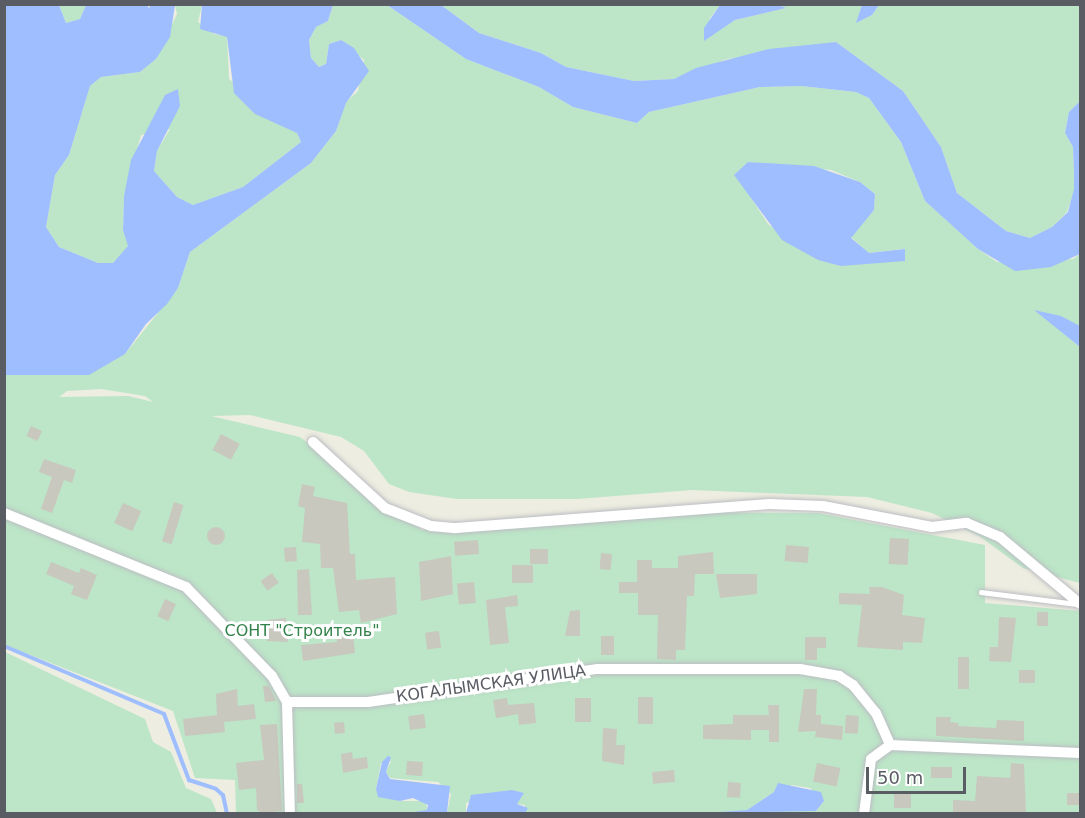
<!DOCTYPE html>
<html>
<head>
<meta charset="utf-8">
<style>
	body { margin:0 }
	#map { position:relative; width:1085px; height:818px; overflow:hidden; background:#edede1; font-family:"DejaVu Sans",sans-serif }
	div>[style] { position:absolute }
	.green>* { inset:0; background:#bce6c7 }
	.water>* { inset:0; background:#9fbeff }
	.stream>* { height:4px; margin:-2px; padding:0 2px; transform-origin:2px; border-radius:2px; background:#9fbeff }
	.building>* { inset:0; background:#c8c8be; transform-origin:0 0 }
	.round { border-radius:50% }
	.roads { filter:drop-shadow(0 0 2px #bcbdc3) drop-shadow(0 0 2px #bcbdc3) }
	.lane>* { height:5px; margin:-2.5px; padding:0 2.5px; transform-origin:2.5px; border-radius:2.5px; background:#fff }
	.street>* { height:10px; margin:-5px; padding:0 5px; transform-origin:5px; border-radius:5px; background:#fff }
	span { translate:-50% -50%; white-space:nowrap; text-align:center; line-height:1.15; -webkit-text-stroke:6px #fff; paint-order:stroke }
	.park-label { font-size:16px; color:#318249 }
	.street-label { font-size:16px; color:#5a5c63 }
	.frame { position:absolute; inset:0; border:6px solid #5a5c63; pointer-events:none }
	.scale { position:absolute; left:866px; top:767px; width:100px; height:27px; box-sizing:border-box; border:3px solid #5a5c63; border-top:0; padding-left:8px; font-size:18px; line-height:21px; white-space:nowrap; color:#5a5c63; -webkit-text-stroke:4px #fff; paint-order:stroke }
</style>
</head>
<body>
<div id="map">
	<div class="green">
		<div style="clip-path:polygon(59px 5px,86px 5px,80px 19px,66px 23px)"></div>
		<div style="clip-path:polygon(175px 5px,202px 5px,198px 22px,214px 34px,227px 36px,229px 79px,297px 133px,301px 142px,243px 187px,193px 205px,177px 197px,154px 171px,157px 151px,170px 129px,141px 135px,124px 196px,123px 230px,129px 246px,113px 263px,98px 263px,59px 247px,46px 227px,55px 175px,69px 155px,90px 86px,101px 77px,140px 72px,156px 59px,177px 14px)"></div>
		<div style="clip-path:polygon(evenodd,333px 5px,387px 5px,466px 59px,539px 87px,573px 107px,637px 123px,649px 112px,760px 87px,801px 86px,856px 92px,869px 98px,901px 142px,925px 201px,978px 249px,997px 262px,1073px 259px,1080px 254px,1080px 326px,1036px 311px,1080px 347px,1080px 583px,1023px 568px,979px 536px,932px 513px,867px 497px,692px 490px,577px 499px,457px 499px,409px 492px,389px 484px,364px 451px,341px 437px,250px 415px,211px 416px,300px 437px,422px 530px,526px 517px,604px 512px,818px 513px,985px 545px,985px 603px,1080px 611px,1080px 813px,773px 813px,776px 810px,816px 811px,824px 801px,810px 788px,792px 785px,774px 792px,747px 810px,733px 812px,525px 813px,525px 805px,517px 804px,523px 794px,512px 790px,466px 803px,466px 813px,447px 813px,451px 794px,438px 782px,390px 778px,386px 772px,391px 761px,381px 763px,376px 789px,400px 801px,425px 801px,428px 810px,407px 814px,236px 813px,235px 780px,195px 778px,173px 711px,5px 645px,4px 375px,38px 374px,125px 354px,178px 288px,190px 252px,311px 163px,336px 131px,346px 102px,358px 91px,364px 60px,341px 40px,329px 44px,326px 64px,319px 67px,311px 58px,309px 40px,316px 27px,328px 21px,333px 5px,748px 162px,831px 170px,860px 182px,875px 194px,874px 210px,851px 237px,868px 253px,904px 249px,905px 261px,818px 260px,803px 251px,768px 224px,751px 198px,748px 162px,333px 5px,101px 389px,145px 396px,153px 402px,128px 396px,59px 397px,67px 391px,101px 389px)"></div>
		<div style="clip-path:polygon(441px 5px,720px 5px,710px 18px,704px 40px,735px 20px,786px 8px,779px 5px,862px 5px,857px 22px,872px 15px,879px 5px,1080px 5px,1080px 101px,1069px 112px,1065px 133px,1073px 147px,1074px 173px,1075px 189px,1067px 212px,1052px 227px,1030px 238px,1006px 231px,957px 193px,941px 147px,903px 91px,836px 42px,727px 59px,674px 79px,634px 81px,566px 67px,541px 53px,479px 33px)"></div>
		<div style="clip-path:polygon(5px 652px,145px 719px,153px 742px,171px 752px,186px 788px,211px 799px,217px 813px,5px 813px)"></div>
	</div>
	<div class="water">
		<div style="clip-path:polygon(4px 5px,59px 5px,66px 23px,80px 19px,86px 5px,147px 5px,149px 8px,151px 5px,175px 5px,170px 37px,156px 59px,140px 72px,101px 77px,90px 86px,69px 155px,55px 175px,46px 227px,59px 247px,98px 263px,113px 263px,128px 246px,123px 230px,124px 196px,131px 160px,165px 95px,178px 89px,180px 106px,157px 151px,154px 171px,177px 197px,193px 205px,243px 187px,301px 142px,297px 133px,255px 114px,234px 93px,227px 37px,200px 29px,202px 5px,333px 5px,328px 21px,316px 27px,309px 40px,311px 58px,319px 67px,326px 64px,329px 44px,341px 40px,354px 48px,369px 71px,346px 103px,336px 131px,311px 163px,190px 252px,178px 288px,167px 304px,146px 324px,125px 354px,89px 375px,5px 375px)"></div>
		<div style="clip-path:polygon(387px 5px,441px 5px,479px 33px,541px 53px,566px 67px,634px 81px,674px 79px,696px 68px,769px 49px,836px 42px,903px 91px,941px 147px,957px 193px,1006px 231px,1030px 238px,1052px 227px,1068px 212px,1074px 189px,1074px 173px,1073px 147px,1065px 133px,1069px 112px,1080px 101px,1080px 254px,1051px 267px,1015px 271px,978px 249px,925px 201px,901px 142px,869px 98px,856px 92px,801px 86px,760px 87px,649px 112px,637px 123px,573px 107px,539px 87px,466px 59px)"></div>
		<div style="clip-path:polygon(720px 5px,779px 5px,786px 8px,735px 20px,704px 41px,704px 28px)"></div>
		<div style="clip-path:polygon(862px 5px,879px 5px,872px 15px,856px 23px)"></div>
		<div style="clip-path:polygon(748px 162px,814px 166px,860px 182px,875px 194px,874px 210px,851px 238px,869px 253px,905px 249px,905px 261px,841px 266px,818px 260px,782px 240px,734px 175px)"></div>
		<div style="clip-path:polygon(1034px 310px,1061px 316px,1080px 326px,1080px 347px)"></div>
		<div style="clip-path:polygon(388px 756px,391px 757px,386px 772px,390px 779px,450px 786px,447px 813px,407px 813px,427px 810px,428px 805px,413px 798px,400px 801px,378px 797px,376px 789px,382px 762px)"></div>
		<div style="clip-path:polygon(778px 783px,821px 792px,824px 801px,816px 811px,705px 813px,747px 810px,774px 792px)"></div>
		<div style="clip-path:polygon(512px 790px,524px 793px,517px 804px,528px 808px,525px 813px,466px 813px,471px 795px)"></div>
	</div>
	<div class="stream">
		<div style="left:4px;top:646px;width:174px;rotate:23deg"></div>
		<div style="left:164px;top:714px;width:71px;rotate:69.3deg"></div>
		<div style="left:189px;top:780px;width:28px;rotate:18deg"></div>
		<div style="left:216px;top:789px;width:9px;rotate:41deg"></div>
		<div style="left:223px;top:795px;width:19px;rotate:78deg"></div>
	</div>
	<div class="building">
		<div style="left:31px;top:426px;width:12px;height:11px;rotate:24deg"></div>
		<div style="left:221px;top:434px;width:21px;height:18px;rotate:28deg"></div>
		<div style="clip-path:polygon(44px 459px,76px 470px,72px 483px,64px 480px,52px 513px,41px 509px,52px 477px,39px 472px)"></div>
		<div style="clip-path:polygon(302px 484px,315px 487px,313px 496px,347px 503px,350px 554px,355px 554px,356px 580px,395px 577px,397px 614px,361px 623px,359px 610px,339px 612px,333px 568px,321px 568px,320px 544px,302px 542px,305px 508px,298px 506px)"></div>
		<div style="left:174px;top:502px;width:10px;height:41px;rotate:17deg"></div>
		<div style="left:123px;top:503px;width:20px;height:22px;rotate:24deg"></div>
		<div class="round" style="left:207px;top:527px;width:18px;height:18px"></div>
		<div style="left:890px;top:538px;width:19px;height:26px;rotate:3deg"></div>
		<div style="left:478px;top:540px;width:14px;height:24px;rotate:86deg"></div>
		<div style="left:786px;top:545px;width:23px;height:16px;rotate:5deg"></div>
		<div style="left:296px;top:547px;width:14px;height:12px;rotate:86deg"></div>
		<div style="left:548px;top:549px;width:15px;height:18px;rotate:90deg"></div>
		<div style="clip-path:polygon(713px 552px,714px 574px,695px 574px,694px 596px,687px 596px,685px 650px,676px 650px,676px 660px,657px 659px,658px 615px,638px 615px,638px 593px,619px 593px,619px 582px,637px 582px,637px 560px,652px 560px,652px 568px,678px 568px,678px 556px)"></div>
		<div style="left:601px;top:553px;width:11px;height:16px;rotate:5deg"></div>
		<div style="clip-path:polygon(451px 556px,453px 594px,421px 601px,419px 562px)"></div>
		<div style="clip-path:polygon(51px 562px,79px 573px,81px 568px,97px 575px,87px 600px,71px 594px,74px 586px,46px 574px)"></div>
		<div style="left:512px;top:565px;width:21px;height:18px"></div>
		<div style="clip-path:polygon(309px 569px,312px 615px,298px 615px,297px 570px)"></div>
		<div style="left:272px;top:573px;width:12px;height:14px;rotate:55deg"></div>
		<div style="clip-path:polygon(716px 574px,757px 574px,757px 594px,720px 598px)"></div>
		<div style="left:474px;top:582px;width:21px;height:17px;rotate:85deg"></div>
		<div style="clip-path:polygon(869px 587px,882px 587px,904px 595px,902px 615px,925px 618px,922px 643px,903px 642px,903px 650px,857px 647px,862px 605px,839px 604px,839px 593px,870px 594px)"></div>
		<div style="clip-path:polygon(517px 595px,518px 606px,505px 607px,509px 643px,490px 645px,486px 600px)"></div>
		<div style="left:165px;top:599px;width:12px;height:19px;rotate:24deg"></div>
		<div style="clip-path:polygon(580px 610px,580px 636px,565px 636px,570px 611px)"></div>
		<div style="left:1037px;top:612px;width:11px;height:14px"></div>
		<div style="clip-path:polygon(999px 617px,1016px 618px,1011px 662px,989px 661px,990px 647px,998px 647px)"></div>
		<div style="clip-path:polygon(286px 618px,288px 642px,267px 641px,267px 620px)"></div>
		<div style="left:439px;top:631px;width:17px;height:14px;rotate:83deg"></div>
		<div style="clip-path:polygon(353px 632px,355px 653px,303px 661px,301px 645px,337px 642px,336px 634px)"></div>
		<div style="left:601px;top:636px;width:13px;height:19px"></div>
		<div style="clip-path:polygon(805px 637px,826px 637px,826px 648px,817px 648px,817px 660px,805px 660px)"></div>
		<div style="left:958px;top:657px;width:11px;height:32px"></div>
		<div style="left:1019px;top:670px;width:16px;height:13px"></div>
		<div style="clip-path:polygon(263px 686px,269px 686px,276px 701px,265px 702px)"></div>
		<div style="clip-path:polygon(237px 689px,238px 706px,254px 704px,256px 719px,224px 722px,225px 732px,185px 736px,183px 719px,217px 715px,216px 694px)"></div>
		<div style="clip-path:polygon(804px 689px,817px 689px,816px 715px,821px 715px,821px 724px,843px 726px,842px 740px,815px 737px,816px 731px,798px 732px)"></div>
		<div style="left:638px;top:697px;width:15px;height:27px"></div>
		<div style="clip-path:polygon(507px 698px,508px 705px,534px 703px,536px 723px,519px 725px,518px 714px,496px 718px,493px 700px)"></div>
		<div style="left:575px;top:698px;width:16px;height:24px"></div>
		<div style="clip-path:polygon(768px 705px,779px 705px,779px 742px,769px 742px,769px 730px,751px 730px,751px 740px,703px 739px,703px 725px,733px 724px,733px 715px,769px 715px)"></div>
		<div style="left:424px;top:714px;width:14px;height:16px;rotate:82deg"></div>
		<div style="left:846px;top:715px;width:13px;height:18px;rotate:4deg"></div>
		<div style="clip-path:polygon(936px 717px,951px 717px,950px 722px,959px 723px,958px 726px,996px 728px,997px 720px,1024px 721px,1024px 741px,936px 736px)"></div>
		<div style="left:344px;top:722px;width:11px;height:10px;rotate:85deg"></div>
		<div style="clip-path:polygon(277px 724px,282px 811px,262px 813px,257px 810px,256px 788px,239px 790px,236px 763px,264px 760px,260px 725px)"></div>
		<div style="clip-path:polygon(603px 728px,617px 729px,616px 745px,625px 745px,624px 765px,602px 761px)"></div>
		<div style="clip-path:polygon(352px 752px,353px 759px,367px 757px,368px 768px,343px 773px,341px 754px)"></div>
		<div style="left:407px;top:761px;width:16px;height:14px;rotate:4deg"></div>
		<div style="left:817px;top:763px;width:24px;height:19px;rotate:12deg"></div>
		<div style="clip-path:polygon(1011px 763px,1024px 764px,1026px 813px,953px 813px,953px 800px,975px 801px,977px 776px,1010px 778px)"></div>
		<div style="left:931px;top:767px;width:21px;height:11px"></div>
		<div style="left:674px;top:770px;width:12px;height:22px;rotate:85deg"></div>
		<div style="left:728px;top:782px;width:13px;height:15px;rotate:4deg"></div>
		<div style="clip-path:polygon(297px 784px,302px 784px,304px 803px,297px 803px)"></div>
		<div style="left:894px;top:792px;width:17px;height:16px"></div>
		<div style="left:1067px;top:793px;width:13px;height:12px"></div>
	</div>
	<div class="roads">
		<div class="lane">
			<div style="left:981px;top:592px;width:96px;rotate:7.2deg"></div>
		</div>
		<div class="street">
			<div style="left:313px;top:442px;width:98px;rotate:42.5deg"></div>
			<div style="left:385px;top:508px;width:49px;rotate:21.4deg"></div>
			<div style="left:431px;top:526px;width:25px;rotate:5deg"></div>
			<div style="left:456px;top:528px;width:314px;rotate:-4.4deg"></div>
			<div style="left:769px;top:504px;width:54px;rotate:2.1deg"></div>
			<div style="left:823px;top:506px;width:111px;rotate:10.9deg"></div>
			<div style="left:932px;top:527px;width:35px;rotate:-7deg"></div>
			<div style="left:967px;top:523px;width:36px;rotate:23deg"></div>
			<div style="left:1000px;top:537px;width:104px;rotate:39.9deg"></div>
			<div style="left:4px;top:513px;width:196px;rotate:22.1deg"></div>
			<div style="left:186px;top:587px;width:124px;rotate:46deg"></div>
			<div style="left:272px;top:676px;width:30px;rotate:60deg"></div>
			<div style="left:287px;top:702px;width:81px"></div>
			<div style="left:368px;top:702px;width:232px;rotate:-8.2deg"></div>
			<div style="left:598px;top:669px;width:202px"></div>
			<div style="left:800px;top:669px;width:40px;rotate:10deg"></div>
			<div style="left:839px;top:676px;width:17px;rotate:33deg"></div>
			<div style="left:853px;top:685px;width:36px;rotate:51deg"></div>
			<div style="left:876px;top:713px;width:35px;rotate:66deg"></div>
			<div style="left:287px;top:702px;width:112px;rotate:88.5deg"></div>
			<div style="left:890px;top:745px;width:190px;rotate:2.4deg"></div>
			<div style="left:864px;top:814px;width:55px;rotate:-82.7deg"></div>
			<div style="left:871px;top:759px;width:24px;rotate:-36deg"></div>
		</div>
	</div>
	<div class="park-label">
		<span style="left:302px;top:631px">СОНТ "Строитель"</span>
	</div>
	<div class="street-label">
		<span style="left:491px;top:684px;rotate:-8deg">КОГАЛЫМСКАЯ УЛИЦА</span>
	</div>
	<div class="frame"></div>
	<div class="scale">50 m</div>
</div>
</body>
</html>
